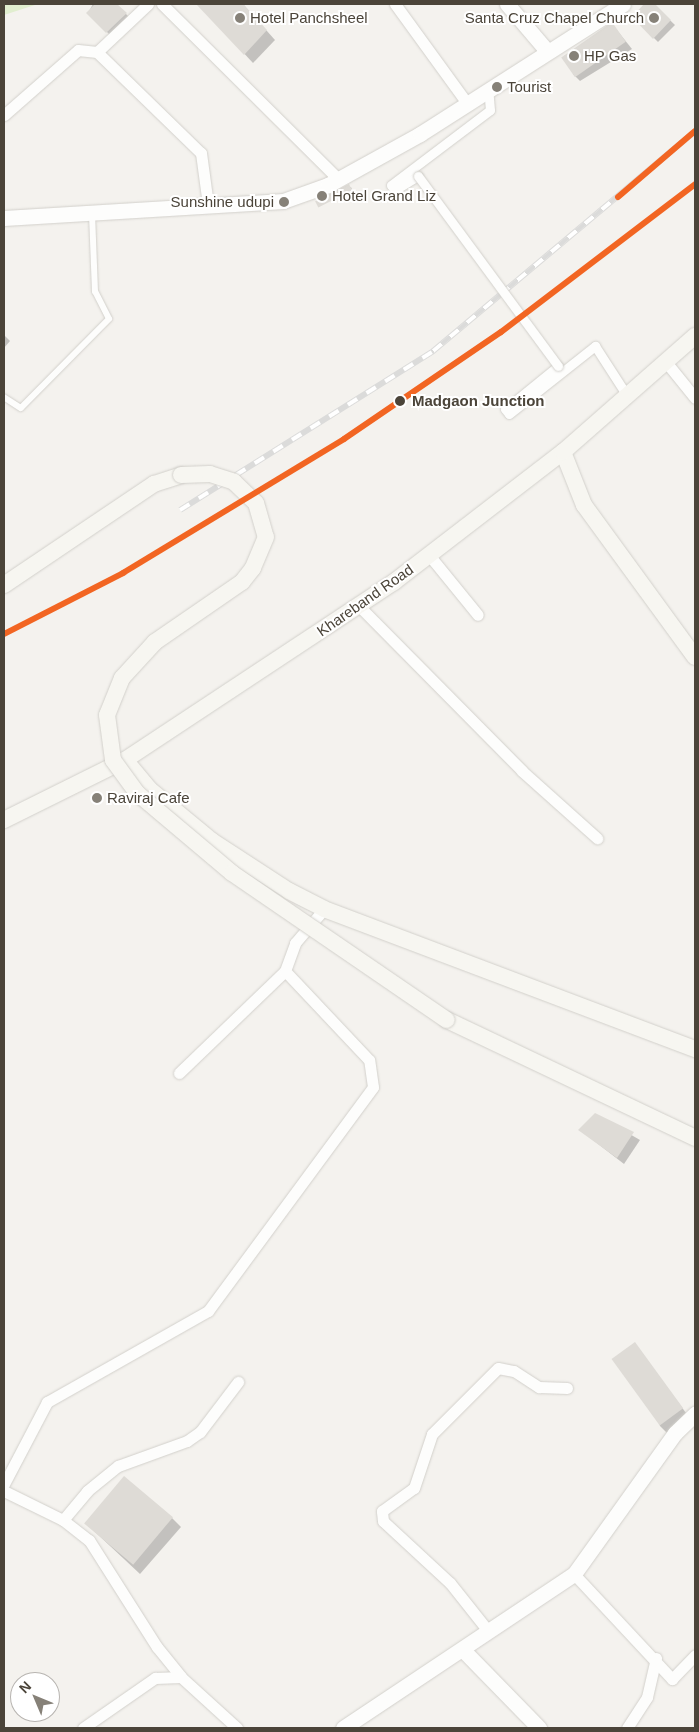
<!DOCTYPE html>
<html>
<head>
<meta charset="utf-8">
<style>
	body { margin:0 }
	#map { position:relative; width:699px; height:1732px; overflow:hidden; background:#f4f2ee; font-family:Helvetica,sans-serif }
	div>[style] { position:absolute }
	.green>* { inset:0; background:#e1eecf }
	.shadow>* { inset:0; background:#0003 }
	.building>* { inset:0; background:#dedbd6; transform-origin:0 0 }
	.roads { filter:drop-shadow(0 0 1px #d2d0cb) drop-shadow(0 0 1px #d2d0cb) }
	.service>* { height:5.5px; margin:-2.75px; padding:0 2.75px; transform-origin:2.75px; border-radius:2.75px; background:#fdfdfc }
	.pedestrian>* { height:9px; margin:-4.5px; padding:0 4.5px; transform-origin:4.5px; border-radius:4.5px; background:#fdfdfc }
	.minor>* { height:11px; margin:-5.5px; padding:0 5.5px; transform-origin:5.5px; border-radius:5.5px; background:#fdfdfc }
	.tertiary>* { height:15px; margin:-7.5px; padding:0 7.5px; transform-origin:7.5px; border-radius:7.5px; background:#fdfdfc }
	.secondary>* { height:16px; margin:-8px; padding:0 8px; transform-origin:8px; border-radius:8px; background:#f7f6f1 }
	.rail>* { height:5.5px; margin-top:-2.75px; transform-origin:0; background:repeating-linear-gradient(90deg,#fff 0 11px,#dbdbda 0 22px); box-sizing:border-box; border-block:1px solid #dbdbda }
	.bridges { filter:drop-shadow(0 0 1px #d2d0cb) drop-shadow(0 0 1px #d2d0cb) }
	.pedestrian-bridge>* { height:9px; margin:-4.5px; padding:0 4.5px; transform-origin:4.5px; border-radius:4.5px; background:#fdfdfc }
	.secondary-bridge>* { height:16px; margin:-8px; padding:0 8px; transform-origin:8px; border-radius:8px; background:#f7f6f1 }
	.rail-1>* { height:6px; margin:-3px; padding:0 3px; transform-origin:3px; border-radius:3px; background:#f26522 }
	.dots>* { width:14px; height:14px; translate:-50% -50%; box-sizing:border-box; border:2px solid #fff; border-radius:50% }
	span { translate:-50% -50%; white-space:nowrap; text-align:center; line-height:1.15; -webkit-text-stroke:4px #fff; paint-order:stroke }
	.poi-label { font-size:15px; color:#4b4439 }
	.left { translate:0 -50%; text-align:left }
	.right { translate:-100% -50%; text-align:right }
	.stop-label { font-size:15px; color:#4b4439; font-weight:700 }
	.street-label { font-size:15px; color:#4b4439 }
	.frame { position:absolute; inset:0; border:5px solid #4b4439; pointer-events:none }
	.north { position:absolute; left:10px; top:1672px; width:50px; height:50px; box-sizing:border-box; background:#fff; border:1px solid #b7b4b0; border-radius:50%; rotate:315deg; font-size:14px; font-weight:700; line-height:20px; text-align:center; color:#4b4439 }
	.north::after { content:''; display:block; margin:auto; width:18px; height:22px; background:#868178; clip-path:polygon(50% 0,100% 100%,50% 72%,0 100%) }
</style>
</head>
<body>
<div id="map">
	<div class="green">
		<div style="clip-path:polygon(4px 4px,38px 4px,4px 15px)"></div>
	</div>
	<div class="shadow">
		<div style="clip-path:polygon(93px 4px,116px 4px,135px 23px,116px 41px,88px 13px)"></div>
		<div style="clip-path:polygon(198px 4px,243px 4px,275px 40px,253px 63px)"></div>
		<div style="clip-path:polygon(646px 4px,653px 4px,675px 25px,658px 42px,633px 17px)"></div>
		<div style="clip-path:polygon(612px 24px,632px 49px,580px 81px,573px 74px)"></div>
		<div style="clip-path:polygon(351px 187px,353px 192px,317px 205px)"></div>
		<div style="clip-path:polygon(4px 335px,10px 341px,4px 348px)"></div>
		<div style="clip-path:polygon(595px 1114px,640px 1140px,624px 1164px,580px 1130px)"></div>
		<div style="clip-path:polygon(635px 1344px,689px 1417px,667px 1433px,660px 1426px)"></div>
		<div style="clip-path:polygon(172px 1518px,181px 1527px,140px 1574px,93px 1530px)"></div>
	</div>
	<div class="building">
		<div style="clip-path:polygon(95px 4px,117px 4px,127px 13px,106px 33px,86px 13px)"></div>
		<div style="clip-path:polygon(196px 4px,243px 4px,267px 30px,244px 55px)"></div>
		<div style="clip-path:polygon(644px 4px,655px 4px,671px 20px,653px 39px,632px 17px)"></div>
		<div style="left:612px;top:22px;width:24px;height:62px;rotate:55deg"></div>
		<div style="left:349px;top:184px;width:7px;height:38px;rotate:63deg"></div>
		<div style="clip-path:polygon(595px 1113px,634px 1132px,617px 1158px,578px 1130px)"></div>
		<div style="left:635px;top:1342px;width:82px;height:29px;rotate:54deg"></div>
		<div style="left:124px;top:1476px;width:64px;height:62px;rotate:40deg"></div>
	</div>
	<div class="roads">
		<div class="service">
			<div style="left:4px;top:397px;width:20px;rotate:33deg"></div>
			<div style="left:21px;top:408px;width:125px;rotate:-45.3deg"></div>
			<div style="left:109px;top:319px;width:30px;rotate:-117deg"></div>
			<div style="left:95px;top:292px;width:79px;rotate:-92.2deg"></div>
		</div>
		<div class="pedestrian">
			<div style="left:418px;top:176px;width:27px;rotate:149deg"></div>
			<div style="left:395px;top:190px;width:6px;rotate:-129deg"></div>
			<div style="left:391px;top:185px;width:124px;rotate:-37.1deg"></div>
			<div style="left:490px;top:110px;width:21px;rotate:-95deg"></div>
			<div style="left:558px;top:366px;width:68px;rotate:140.9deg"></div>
			<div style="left:505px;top:409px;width:6px;rotate:51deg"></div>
			<div style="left:509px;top:414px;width:110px;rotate:-38.3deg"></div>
			<div style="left:595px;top:346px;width:61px;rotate:57.1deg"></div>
		</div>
		<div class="minor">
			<div style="left:148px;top:4px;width:70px;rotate:136.7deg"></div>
			<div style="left:97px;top:52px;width:145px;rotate:44.2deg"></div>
			<div style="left:201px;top:153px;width:52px;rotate:82.3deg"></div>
			<div style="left:162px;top:4px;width:248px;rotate:44.8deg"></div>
			<div style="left:395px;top:4px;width:122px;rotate:54deg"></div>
			<div style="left:4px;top:115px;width:98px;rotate:-41.3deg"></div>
			<div style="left:78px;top:50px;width:19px;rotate:6deg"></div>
			<div style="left:666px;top:362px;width:46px;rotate:51.1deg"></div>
			<div style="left:429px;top:555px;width:77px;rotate:50.8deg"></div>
			<div style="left:359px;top:606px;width:232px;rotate:45.3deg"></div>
			<div style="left:522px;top:771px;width:101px;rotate:41.8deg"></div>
			<div style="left:179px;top:1073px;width:147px;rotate:-43.9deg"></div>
			<div style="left:4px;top:1484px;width:93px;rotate:-62.3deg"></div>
			<div style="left:47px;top:1402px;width:185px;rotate:-29.5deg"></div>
			<div style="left:208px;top:1311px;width:278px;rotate:-53.6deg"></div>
			<div style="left:373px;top:1087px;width:27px;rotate:-98deg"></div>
			<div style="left:369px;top:1060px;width:122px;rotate:-133.3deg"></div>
			<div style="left:285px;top:971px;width:30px;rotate:-70deg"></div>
			<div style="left:295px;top:943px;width:45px;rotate:-49.5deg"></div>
			<div style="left:4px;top:1491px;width:66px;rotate:26.2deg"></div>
			<div style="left:63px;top:1520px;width:33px;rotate:38deg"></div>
			<div style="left:89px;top:1540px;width:127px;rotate:57.6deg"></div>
			<div style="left:157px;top:1647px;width:38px;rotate:51deg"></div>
			<div style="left:181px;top:1677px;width:76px;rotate:42.3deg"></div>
			<div style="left:63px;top:1520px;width:38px;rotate:-50deg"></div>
			<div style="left:87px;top:1491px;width:40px;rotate:-39deg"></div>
			<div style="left:118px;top:1466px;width:73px;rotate:-19.9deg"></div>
			<div style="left:187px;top:1441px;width:16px;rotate:-35deg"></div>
			<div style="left:200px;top:1432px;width:63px;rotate:-52.8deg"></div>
			<div style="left:574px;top:1574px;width:144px;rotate:47deg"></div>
			<div style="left:672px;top:1679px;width:33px;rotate:-46deg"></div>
			<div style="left:489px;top:1632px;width:63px;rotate:-128.5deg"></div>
			<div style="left:450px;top:1583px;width:91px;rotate:-137.2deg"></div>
			<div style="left:383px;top:1521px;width:10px;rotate:-96deg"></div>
			<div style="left:382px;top:1511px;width:39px;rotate:-36deg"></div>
			<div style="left:414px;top:1488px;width:57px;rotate:-71.6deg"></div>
			<div style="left:432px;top:1434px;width:93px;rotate:-45deg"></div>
			<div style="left:498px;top:1368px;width:16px;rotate:11deg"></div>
			<div style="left:514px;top:1371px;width:30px;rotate:33deg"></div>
			<div style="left:539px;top:1387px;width:28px;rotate:2deg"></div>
			<div style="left:83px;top:1728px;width:88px;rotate:-34.8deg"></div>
			<div style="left:155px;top:1678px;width:26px;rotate:-2deg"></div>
			<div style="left:627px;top:1728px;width:37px;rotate:-57deg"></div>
			<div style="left:647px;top:1697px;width:40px;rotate:-77deg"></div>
		</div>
		<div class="tertiary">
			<div style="left:507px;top:4px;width:62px;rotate:49.6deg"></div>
			<div style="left:4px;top:218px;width:280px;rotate:-3.5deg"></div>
			<div style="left:283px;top:201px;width:48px;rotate:-19.6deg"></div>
			<div style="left:328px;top:185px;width:105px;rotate:-29deg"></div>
			<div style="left:420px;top:134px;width:241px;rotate:-32.6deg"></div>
			<div style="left:463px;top:1650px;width:109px;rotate:45.7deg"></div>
			<div style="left:343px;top:1728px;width:278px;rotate:-33.7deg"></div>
			<div style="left:574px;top:1574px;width:173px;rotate:-54.4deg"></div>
			<div style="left:675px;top:1433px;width:28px;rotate:-44deg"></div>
		</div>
		<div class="secondary">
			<div style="left:563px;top:452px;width:57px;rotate:68.4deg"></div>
			<div style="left:584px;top:505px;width:188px;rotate:53.9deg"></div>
			<div style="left:4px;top:585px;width:181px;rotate:-34deg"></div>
			<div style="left:154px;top:484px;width:28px;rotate:-18deg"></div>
			<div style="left:125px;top:760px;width:38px;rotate:50deg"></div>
			<div style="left:149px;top:789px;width:82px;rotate:39.5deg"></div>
			<div style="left:212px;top:841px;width:92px;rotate:33deg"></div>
			<div style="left:289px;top:891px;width:39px;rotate:27deg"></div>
			<div style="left:324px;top:909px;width:397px;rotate:20.7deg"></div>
			<div style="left:4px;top:820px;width:135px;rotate:-26.4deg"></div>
			<div style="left:125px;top:760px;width:323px;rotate:-33.5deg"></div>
			<div style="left:394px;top:582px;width:213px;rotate:-37.6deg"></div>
			<div style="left:563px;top:452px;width:176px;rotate:-41.3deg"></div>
			<div style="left:447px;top:1020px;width:275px;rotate:25.4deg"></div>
		</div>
	</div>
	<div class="rail">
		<div style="left:180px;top:510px;width:299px;rotate:-32.1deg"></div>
		<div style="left:433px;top:351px;width:342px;rotate:-40deg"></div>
	</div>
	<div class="bridges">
		<div class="pedestrian-bridge">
			<div style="left:418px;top:176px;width:236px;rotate:53.6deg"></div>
		</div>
		<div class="secondary-bridge">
			<div style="left:181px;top:475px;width:29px;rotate:-2deg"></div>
			<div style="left:210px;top:474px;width:25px;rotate:18deg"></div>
			<div style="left:234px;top:482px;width:30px;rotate:44deg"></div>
			<div style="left:256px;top:503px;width:35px;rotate:74deg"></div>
			<div style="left:266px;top:537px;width:34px;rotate:113deg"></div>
			<div style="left:253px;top:568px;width:18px;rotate:128deg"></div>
			<div style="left:242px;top:582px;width:106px;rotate:145.4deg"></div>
			<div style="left:155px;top:642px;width:49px;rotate:132.5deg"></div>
			<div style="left:122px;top:678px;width:40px;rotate:112deg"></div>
			<div style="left:107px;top:715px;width:45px;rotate:82.4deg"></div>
			<div style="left:113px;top:760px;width:41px;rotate:54deg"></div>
			<div style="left:137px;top:793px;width:124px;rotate:40.1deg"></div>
			<div style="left:232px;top:873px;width:260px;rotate:34.4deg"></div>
		</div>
	</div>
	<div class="rail-1">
		<div style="left:618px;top:197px;width:101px;rotate:-40.6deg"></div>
		<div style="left:4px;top:634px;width:134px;rotate:-27.1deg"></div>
		<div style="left:123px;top:573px;width:258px;rotate:-31.2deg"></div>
		<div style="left:344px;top:439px;width:190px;rotate:-34.3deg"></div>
		<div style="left:501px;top:332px;width:244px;rotate:-37.3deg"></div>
	</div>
	<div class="dots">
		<div style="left:240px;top:18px;background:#868178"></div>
		<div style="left:654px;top:18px;background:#868178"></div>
		<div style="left:574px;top:56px;background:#868178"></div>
		<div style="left:497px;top:87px;background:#868178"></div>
		<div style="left:322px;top:196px;background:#868178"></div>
		<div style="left:284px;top:202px;background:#868178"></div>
		<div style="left:400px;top:401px;background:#4b4439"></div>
		<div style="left:97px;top:798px;background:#868178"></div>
	</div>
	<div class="poi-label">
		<span class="left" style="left:250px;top:18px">Hotel Panchsheel</span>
		<span class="right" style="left:644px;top:18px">Santa Cruz Chapel Church</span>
		<span class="left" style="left:584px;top:56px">HP Gas</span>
		<span class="left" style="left:507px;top:87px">Tourist</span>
		<span class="left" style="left:332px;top:196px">Hotel Grand Liz</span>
		<span class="right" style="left:274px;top:202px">Sunshine udupi</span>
		<span class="left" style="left:107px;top:798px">Raviraj Cafe</span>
	</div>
	<div class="stop-label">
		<span class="left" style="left:412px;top:401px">Madgaon Junction</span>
	</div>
	<div class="street-label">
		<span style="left:365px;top:600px;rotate:-35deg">Khareband Road</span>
	</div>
	<div class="frame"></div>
	<div class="north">N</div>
</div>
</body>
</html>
